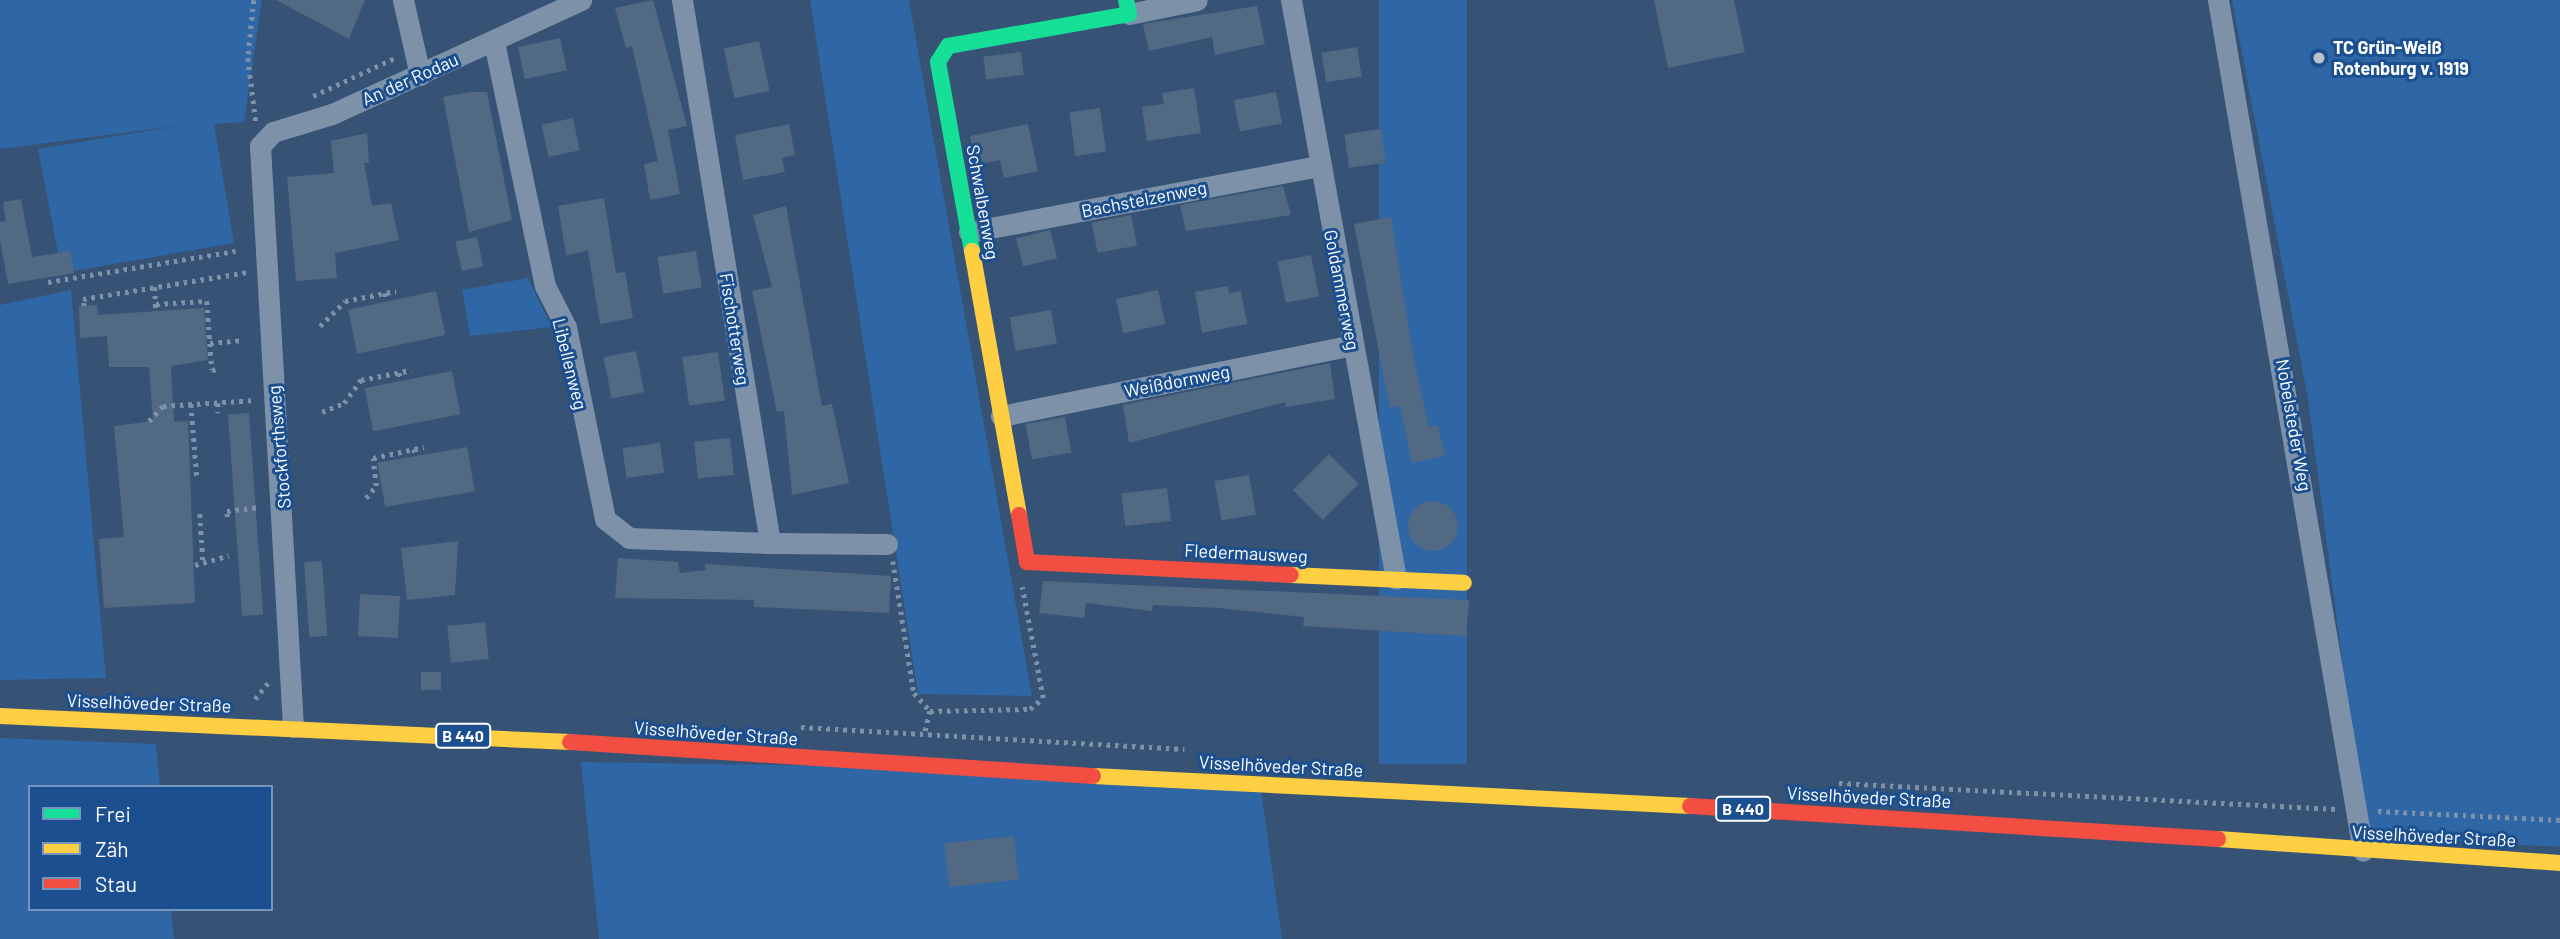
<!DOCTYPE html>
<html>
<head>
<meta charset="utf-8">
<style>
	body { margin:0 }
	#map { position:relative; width:2560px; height:939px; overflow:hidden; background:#365274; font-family:Barlow,sans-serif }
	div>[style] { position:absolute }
	.green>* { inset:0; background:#2f66a5; transform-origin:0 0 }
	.building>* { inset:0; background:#526984; transform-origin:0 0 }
	.round { border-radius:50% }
	.path>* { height:4.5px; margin-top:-2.25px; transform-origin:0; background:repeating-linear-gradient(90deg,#7d92a8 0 3.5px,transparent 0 8.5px) }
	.street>* { height:21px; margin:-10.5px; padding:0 10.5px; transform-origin:10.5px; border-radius:10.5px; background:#7d92a8 }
	.fast>* { height:16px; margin:-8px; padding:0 8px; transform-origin:8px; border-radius:8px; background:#16e098 }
	.slow>* { height:16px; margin:-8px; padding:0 8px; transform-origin:8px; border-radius:8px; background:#ffcf43 }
	.jam>* { height:16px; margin:-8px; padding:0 8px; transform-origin:8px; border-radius:8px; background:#f24e42 }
	.dots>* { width:19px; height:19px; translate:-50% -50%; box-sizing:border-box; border:4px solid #1b4f8f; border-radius:50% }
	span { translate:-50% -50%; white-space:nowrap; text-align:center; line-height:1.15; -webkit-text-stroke:6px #1b4f8f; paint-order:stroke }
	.shield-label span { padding:2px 5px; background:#1b4f8f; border:2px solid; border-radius:5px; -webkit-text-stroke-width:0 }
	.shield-label { font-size:16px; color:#fff; font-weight:700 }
	.poi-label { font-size:18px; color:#fff; font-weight:700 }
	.left { translate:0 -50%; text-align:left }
	.street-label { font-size:18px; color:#fff }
	.legend { position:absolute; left:28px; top:785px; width:245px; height:126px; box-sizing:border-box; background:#1b4f8f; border:2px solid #7695bc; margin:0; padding:9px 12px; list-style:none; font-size:21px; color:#fff }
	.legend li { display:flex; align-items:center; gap:14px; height:35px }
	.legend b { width:35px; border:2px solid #7695bc }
</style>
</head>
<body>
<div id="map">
	<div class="green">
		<div style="clip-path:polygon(0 0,262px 0,244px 122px,214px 124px,234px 243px,73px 271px,70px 251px,58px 253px,38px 149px,184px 125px,0 149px)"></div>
		<div style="clip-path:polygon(810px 0,909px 0,1032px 696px,918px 694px)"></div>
		<div style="left:1379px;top:0;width:88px;height:764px"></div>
		<div style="clip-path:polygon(2232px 0,2560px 0,2560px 847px,2365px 836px,2308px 399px)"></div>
		<div style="clip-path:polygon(528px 278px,552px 327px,470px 336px,462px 290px)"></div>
		<div style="clip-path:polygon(71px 290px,106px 678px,0 680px,0 305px)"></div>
		<div style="clip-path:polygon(0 738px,156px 744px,160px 787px,30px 787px,30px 909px,171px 909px,174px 939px,0 939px)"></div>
		<div style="clip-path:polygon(581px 762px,925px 767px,1260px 784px,1282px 939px,599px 939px)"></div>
	</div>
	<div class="building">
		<div style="clip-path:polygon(276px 0,365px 0,349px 39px)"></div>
		<div style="clip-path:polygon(653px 0,687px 126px,668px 130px,680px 194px,650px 200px,644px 164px,658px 161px,632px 46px,626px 48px,615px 8px)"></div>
		<div style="clip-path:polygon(1654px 0,1734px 0,1745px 52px,1668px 68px)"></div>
		<div style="clip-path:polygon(1257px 6px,1265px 44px,1215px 55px,1212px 37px,1149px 51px,1143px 24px)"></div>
		<div style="left:560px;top:38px;width:33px;height:43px;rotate:78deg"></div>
		<div style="left:759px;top:41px;width:51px;height:36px;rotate:78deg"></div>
		<div style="left:1357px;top:47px;width:30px;height:36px;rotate:81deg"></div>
		<div style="left:1021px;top:52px;width:23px;height:38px;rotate:83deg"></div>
		<div style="clip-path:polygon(1194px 88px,1201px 133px,1147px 141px,1142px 107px,1164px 104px,1162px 93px)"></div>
		<div style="clip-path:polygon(469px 92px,487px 92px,512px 220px,469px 232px,443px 97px)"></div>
		<div style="left:1276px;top:92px;width:32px;height:43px;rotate:79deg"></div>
		<div style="left:1100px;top:108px;width:44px;height:31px;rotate:82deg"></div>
		<div style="left:573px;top:118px;width:33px;height:32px;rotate:78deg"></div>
		<div style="clip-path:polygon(789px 124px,795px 155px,782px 158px,785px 172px,743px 180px,735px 135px)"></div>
		<div style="clip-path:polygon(1028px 124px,1038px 171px,1004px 178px,1000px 160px,976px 165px,970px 136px)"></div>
		<div style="left:1381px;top:129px;width:34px;height:37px;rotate:82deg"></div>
		<div style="clip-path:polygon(367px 133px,369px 163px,364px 163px,372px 206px,391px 203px,399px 240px,335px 253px,337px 278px,296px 281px,287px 177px,334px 173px,331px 141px)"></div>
		<div style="clip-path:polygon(1283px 186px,1291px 215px,1186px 231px,1180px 205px)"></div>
		<div style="clip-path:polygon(604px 198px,616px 273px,625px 272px,633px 318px,600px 324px,588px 251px,566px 255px,558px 206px)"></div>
		<div style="clip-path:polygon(21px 199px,32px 257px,70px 251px,74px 273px,8px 284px,0 240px,0 222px,6px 221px,3px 202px)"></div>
		<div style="clip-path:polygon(786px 206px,822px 406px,832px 404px,849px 483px,792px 495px,784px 411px,777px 412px,752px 291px,772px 287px,753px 215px)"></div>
		<div style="left:1131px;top:215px;width:31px;height:40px;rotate:79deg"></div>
		<div style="clip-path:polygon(1391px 217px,1414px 360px,1429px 427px,1438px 425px,1445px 456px,1412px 463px,1400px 406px,1390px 408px,1354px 224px)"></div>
		<div style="left:1050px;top:230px;width:29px;height:35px;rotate:76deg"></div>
		<div style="left:477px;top:237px;width:30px;height:22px;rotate:78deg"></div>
		<div style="left:696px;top:251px;width:37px;height:39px;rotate:81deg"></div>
		<div style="left:1311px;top:255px;width:42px;height:34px;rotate:79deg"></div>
		<div style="clip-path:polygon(1228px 286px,1229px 293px,1241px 291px,1247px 324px,1202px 333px,1195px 292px)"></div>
		<div style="left:1158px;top:290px;width:35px;height:43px;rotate:78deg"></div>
		<div style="left:436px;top:291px;width:45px;height:90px;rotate:78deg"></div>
		<div style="clip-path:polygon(97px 305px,98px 315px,204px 308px,208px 360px,171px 366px,174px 422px,188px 421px,195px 603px,104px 608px,99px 539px,124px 537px,114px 426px,153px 421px,149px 367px,109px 367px,107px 336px,80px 338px,79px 306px)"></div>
		<div style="left:1051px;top:310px;width:34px;height:42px;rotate:80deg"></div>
		<div style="left:636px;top:351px;width:42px;height:33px;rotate:79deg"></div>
		<div style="left:718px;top:352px;width:49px;height:36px;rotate:82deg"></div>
		<div style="clip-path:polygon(1330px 363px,1335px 399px,1286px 407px,1285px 402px,1129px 443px,1123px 405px)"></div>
		<div style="left:452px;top:371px;width:44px;height:89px;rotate:79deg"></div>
		<div style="left:249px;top:413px;width:202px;height:21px;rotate:86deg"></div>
		<div style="left:1065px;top:417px;width:36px;height:40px;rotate:80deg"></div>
		<div style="left:730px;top:438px;width:37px;height:36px;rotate:84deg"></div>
		<div style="left:660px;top:443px;width:30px;height:38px;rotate:82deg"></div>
		<div style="left:467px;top:447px;width:45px;height:91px;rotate:80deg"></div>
		<div style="left:1329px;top:454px;width:42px;height:51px;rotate:45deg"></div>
		<div style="left:1249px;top:475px;width:40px;height:35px;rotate:80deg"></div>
		<div style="left:1167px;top:488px;width:33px;height:46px;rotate:83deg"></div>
		<div class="round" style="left:1408px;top:501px;width:50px;height:50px"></div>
		<div style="clip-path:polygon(458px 541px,455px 595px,407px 600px,401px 548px)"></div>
		<div style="clip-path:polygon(618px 558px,678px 562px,680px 573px,706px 570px,705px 564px,891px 576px,889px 613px,754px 607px,754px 600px,615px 598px)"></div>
		<div style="left:322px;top:561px;width:75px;height:18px;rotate:86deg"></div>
		<div style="clip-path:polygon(1043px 581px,1469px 600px,1466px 636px,1303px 626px,1304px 617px,1219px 608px,1153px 605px,1152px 611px,1086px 603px,1084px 618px,1039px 613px)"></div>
		<div style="left:360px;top:594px;width:40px;height:42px;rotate:3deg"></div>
		<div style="left:485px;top:622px;width:37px;height:38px;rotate:84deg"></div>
		<div style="left:421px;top:672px;width:20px;height:18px"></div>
		<div style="left:1014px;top:836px;width:44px;height:70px;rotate:84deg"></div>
	</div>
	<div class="path">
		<div style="left:254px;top:0;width:58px;rotate:95.9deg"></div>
		<div style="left:248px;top:58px;width:64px;rotate:82.9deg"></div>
		<div style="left:313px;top:96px;width:93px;rotate:-24.9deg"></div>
		<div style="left:48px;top:282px;width:190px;rotate:-9.4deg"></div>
		<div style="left:155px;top:287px;width:24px;rotate:88deg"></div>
		<div style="left:385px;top:293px;width:8px;rotate:83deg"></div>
		<div style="left:156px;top:304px;width:51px;rotate:-3.4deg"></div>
		<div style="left:207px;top:301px;width:69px;rotate:85.9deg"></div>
		<div style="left:212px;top:370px;width:6px;rotate:-9deg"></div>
		<div style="left:84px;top:306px;width:7px;rotate:-98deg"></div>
		<div style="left:83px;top:299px;width:167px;rotate:-9.3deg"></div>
		<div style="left:320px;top:326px;width:35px;rotate:-45deg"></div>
		<div style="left:345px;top:301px;width:52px;rotate:-11.1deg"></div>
		<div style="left:210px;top:343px;width:33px;rotate:-5deg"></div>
		<div style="left:399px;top:373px;width:7px;rotate:74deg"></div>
		<div style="left:218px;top:403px;width:10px;rotate:90deg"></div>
		<div style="left:191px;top:404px;width:73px;rotate:85.3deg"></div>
		<div style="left:322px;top:412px;width:24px;rotate:-22deg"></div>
		<div style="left:344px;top:403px;width:29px;rotate:-54deg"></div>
		<div style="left:361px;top:380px;width:51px;rotate:-11.3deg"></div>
		<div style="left:149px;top:421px;width:21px;rotate:-47deg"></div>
		<div style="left:163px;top:406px;width:93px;rotate:-3.7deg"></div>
		<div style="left:414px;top:449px;width:8px;rotate:76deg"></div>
		<div style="left:366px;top:498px;width:16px;rotate:-50deg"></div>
		<div style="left:376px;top:486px;width:28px;rotate:-96deg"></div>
		<div style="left:373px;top:458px;width:52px;rotate:-12.2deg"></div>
		<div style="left:200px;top:514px;width:47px;rotate:86.3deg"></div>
		<div style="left:227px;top:517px;width:6px;rotate:-90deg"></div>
		<div style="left:227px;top:511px;width:33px;rotate:-7deg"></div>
		<div style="left:893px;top:561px;width:134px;rotate:81deg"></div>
		<div style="left:914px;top:693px;width:24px;rotate:48deg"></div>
		<div style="left:930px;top:711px;width:22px;rotate:103deg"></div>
		<div style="left:195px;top:565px;width:35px;rotate:-16deg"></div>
		<div style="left:255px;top:699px;width:22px;rotate:-51deg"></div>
		<div style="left:930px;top:711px;width:100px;rotate:-1.1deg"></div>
		<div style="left:1030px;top:709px;width:17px;rotate:-40deg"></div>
		<div style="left:1043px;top:698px;width:113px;rotate:-100.7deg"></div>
		<div style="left:801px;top:727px;width:384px;rotate:3.3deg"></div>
		<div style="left:1839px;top:783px;width:499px;rotate:3deg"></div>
		<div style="left:2378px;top:811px;width:182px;rotate:2.8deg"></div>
	</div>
	<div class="street">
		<div style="left:403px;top:0;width:77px;rotate:77.2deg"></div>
		<div style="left:682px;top:0;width:550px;rotate:80.79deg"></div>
		<div style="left:770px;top:543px;width:117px;rotate:0.5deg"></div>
		<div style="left:1291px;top:0;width:588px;rotate:79.72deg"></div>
		<div style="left:2218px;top:0;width:863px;rotate:80.33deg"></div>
		<div style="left:1129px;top:14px;width:69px;rotate:-11.6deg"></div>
		<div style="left:494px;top:42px;width:249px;rotate:78.2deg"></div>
		<div style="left:545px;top:286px;width:46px;rotate:62.9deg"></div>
		<div style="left:566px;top:327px;width:196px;rotate:78.5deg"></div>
		<div style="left:605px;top:519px;width:31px;rotate:38deg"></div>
		<div style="left:629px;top:538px;width:141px;rotate:2deg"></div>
		<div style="left:969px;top:232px;width:355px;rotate:-10.7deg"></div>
		<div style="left:1001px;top:416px;width:359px;rotate:-11.4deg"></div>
		<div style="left:293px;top:727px;width:582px;rotate:-93.25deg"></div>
		<div style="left:260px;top:146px;width:19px;rotate:-47deg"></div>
		<div style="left:273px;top:132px;width:62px;rotate:-17deg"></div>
		<div style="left:332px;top:114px;width:274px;rotate:-24.6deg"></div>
	</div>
	<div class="fast">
		<div style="left:972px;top:251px;width:192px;rotate:-100.2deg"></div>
		<div style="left:938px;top:62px;width:19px;rotate:-58deg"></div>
		<div style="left:948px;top:46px;width:184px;rotate:-10deg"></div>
		<div style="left:1129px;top:14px;width:14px;rotate:-102deg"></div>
	</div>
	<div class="slow">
		<div style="left:972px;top:251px;width:268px;rotate:79.9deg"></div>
		<div style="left:1291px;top:575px;width:173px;rotate:2.6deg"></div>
		<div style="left:0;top:716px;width:571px;rotate:2.61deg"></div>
		<div style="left:1093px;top:776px;width:598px;rotate:2.88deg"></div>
		<div style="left:2218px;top:839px;width:343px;rotate:4deg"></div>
	</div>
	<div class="jam">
		<div style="left:1019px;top:515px;width:48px;rotate:80.3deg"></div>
		<div style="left:1027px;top:562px;width:264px;rotate:2.8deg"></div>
		<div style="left:570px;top:742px;width:524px;rotate:3.72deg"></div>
		<div style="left:1690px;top:806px;width:529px;rotate:3.58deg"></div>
	</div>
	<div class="dots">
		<div style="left:2319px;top:58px;background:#b9c2ce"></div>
	</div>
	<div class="shield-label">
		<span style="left:463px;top:736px">B 440</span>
		<span style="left:1743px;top:809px">B 440</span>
	</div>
	<div class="poi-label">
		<span class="left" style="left:2333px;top:58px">TC Grün-Weiß<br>Rotenburg v. 1919</span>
	</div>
	<div class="street-label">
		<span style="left:410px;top:79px;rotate:-24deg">An der Rodau</span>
		<span style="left:1144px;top:199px;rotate:-11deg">Bachstelzenweg</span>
		<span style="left:983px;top:202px;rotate:80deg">Schwalbenweg</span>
		<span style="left:1342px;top:290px;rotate:79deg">Goldammerweg</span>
		<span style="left:735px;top:329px;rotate:81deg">Fischotterweg</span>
		<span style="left:570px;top:364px;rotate:76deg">Libellenweg</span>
		<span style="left:1177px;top:381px;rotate:-11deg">Weißdornweg</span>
		<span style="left:2294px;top:425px;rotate:80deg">Nobelsteder Weg</span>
		<span style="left:279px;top:447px;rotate:-95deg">Stockforthsweg</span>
		<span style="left:1246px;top:553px;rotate:3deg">Fledermausweg</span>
		<span style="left:149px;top:703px;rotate:2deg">Visselhöveder Straße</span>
		<span style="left:716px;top:733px;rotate:4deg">Visselhöveder Straße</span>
		<span style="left:1281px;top:766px;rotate:3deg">Visselhöveder Straße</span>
		<span style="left:1869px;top:797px;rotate:3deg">Visselhöveder Straße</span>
		<span style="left:2434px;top:836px;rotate:3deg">Visselhöveder Straße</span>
	</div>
	<ul class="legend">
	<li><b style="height:9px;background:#16e098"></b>Frei</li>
	<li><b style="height:9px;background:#ffcf43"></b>Zäh</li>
	<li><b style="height:9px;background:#f24e42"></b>Stau</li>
	</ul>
</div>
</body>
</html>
